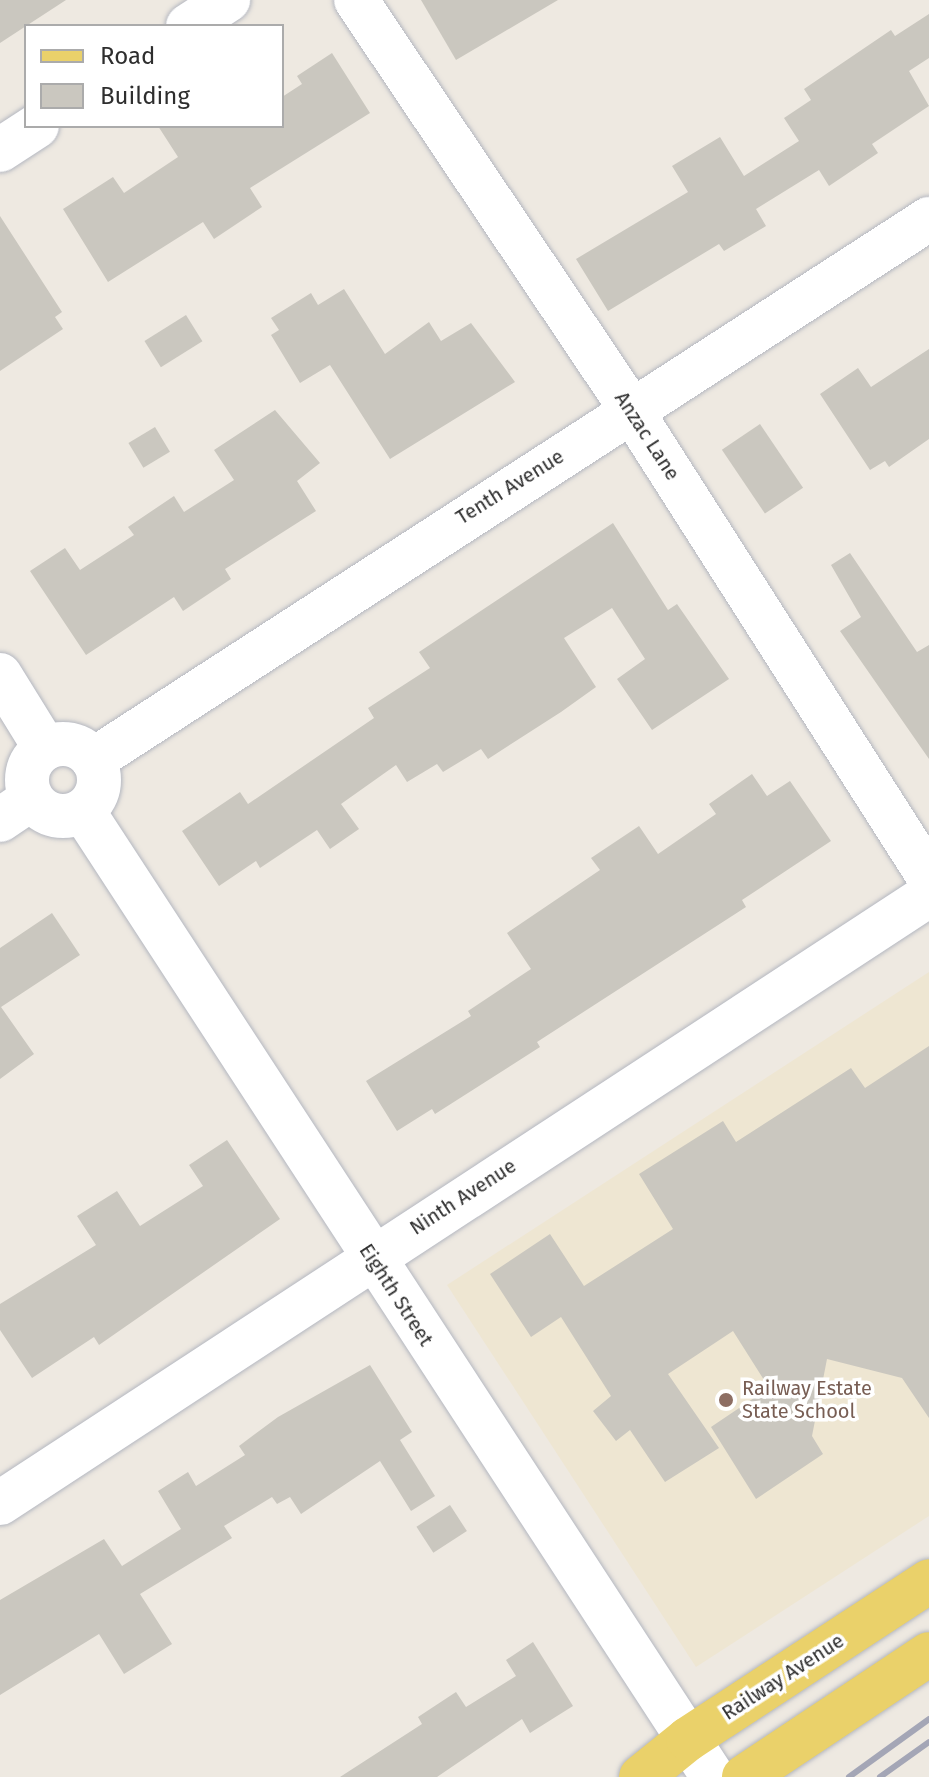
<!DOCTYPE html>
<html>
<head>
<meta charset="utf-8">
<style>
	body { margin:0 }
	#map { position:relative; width:929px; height:1777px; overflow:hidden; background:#eee9e1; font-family:"Fira Sans",sans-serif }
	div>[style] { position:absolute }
	.education>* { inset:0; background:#eee6d2 }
	.building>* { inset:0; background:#cac7bf; transform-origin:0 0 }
	.roads { filter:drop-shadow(0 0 2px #b4b7c0) drop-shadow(0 0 2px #b4b7c0) }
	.minor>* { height:44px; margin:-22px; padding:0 22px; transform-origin:22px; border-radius:22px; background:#fff }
	.minor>.ring { margin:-22px; padding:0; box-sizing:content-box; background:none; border:44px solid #fff; border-radius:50% }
	.major>* { height:44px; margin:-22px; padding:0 22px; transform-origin:22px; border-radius:22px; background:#ead16a }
	.rail>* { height:6px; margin:-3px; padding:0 3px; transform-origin:3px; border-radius:3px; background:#a4a6b6 }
	.dots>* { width:22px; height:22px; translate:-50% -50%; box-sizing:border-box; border:4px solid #fff; border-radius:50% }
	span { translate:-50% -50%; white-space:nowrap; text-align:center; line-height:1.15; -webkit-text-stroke:7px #fff; paint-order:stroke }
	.street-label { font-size:20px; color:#2e2e2e }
	.education-label { font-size:20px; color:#785e54 }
	.left { translate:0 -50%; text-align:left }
	.legend { position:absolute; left:24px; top:24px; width:260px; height:104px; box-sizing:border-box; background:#fff; border:2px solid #ababab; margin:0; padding:10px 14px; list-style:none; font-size:24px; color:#2e2e2e }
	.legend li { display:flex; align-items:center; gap:16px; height:40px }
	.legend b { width:40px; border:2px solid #ababab }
</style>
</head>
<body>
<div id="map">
	<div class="education">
		<div style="clip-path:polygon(929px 972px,929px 1516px,696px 1667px,447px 1285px)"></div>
	</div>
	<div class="building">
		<div style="clip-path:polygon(0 0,66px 0,0 43px)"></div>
		<div style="clip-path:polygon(421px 0,558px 0,456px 60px)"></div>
		<div style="clip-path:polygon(929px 14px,929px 58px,909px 71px,929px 106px,872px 144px,878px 153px,829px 186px,819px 170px,756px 209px,766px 226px,724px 251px,719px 244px,608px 311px,576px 259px,688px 192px,672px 166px,720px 137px,744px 176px,799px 141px,784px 118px,811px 100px,804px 89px,891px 30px,895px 36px)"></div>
		<div style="clip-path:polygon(332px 53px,370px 113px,250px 188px,262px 207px,214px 239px,203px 222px,108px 282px,63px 209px,113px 177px,124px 193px,178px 157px,158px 126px,282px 126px,282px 97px,302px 84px,297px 76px)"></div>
		<div style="clip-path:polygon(0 216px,62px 312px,55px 317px,63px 329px,0 371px)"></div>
		<div style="clip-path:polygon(344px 289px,385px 354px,429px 322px,441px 341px,471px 323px,515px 382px,390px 459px,330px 365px,300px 383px,271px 335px,279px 330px,271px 318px,311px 293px,318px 305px)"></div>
		<div style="left:186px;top:315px;width:31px;height:49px;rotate:58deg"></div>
		<div style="clip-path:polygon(929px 349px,929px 439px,889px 467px,885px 461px,870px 470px,820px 394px,858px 368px,871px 387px)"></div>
		<div style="clip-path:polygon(275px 410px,320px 463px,297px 481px,316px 511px,225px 569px,231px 579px,183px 611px,174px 597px,86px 655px,30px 571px,65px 548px,80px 570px,134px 535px,128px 527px,174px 496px,184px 512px,234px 480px,214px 450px)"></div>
		<div style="left:760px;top:424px;width:77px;height:46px;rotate:56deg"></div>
		<div style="left:155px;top:427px;width:29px;height:31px;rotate:59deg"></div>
		<div style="clip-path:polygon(613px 523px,668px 610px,677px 604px,729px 679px,652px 730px,617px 679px,645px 659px,612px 608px,564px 638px,596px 687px,561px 712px,488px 759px,481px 749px,443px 772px,437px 764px,407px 782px,396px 765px,341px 804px,359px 829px,330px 849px,317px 830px,260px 868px,256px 861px,219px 886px,182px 831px,240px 792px,248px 804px,374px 718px,368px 708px,430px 668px,419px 652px)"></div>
		<div style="clip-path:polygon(850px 553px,917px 652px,929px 645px,929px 759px,840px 631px,861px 617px,831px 565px)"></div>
		<div style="clip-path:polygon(752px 774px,767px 796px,790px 781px,831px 841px,742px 900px,746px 907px,537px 1042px,540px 1047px,435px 1114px,432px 1109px,397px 1131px,366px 1081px,471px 1016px,468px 1011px,531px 969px,507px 933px,600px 870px,591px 858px,639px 826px,658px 854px,716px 814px,709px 804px)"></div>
		<div style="clip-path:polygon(52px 913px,80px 955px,1px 1007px,34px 1054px,0 1079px,0 948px)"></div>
		<div style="clip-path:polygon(929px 1046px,929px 1418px,902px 1378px,827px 1359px,812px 1436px,823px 1454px,756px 1499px,711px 1427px,769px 1388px,733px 1331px,668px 1374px,719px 1448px,665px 1482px,630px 1430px,616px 1441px,593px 1411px,611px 1396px,561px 1317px,531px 1337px,490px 1274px,550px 1234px,584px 1286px,673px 1229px,639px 1174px,723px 1121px,736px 1142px,851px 1068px,865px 1088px)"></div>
		<div style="clip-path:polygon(227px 1140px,280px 1219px,99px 1345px,94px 1337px,32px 1378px,0 1330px,0 1304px,96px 1245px,77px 1216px,117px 1191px,140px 1226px,203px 1186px,189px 1165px)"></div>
		<div style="clip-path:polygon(370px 1365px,412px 1432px,400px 1440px,435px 1496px,411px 1511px,380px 1461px,301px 1514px,290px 1497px,277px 1504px,272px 1497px,224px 1526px,232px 1538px,140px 1594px,172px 1644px,124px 1674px,99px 1634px,0 1695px,0 1600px,104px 1539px,122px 1566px,181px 1529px,158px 1491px,188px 1472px,196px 1486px,245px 1455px,239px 1446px,278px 1417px)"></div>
		<div style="left:450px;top:1505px;width:31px;height:40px;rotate:57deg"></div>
		<div style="clip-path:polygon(533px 1642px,573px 1706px,530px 1733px,522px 1719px,437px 1777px,340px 1777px,422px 1724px,418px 1717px,456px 1692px,466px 1707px,516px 1676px,506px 1660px)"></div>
	</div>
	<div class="roads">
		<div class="minor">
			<div style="left:356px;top:0;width:494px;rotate:56.1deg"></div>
			<div style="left:631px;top:410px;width:554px;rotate:57.46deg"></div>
			<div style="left:188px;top:26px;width:48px;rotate:-33deg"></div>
			<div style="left:0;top:150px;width:44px;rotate:-33deg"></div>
			<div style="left:0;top:675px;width:86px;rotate:58.3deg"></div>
			<div class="ring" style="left:27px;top:744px;width:28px;height:28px"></div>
			<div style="left:93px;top:760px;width:996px;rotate:-32.91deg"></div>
			<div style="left:83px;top:811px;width:1153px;rotate:56.89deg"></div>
			<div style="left:0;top:820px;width:37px;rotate:-34deg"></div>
			<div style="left:0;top:1503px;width:1110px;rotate:-33.2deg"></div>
		</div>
		<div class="major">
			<div style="left:641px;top:1777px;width:60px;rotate:-39deg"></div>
			<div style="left:688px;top:1739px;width:288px;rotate:-33.2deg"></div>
			<div style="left:744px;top:1777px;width:222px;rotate:-33.6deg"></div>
		</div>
	</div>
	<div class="rail">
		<div style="left:849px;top:1777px;width:99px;rotate:-35.9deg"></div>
		<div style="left:880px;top:1777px;width:60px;rotate:-35.5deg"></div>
	</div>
	<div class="dots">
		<div style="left:726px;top:1400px;background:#8d6e63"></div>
	</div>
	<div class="street-label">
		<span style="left:647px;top:436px;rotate:57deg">Anzac Lane</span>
		<span style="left:510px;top:487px;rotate:-32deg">Tenth Avenue</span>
		<span style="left:463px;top:1197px;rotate:-33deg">Ninth Avenue</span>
		<span style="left:396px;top:1295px;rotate:57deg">Eighth Street</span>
		<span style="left:783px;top:1677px;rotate:-33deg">Railway Avenue</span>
	</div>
	<div class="education-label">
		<span class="left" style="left:742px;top:1400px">Railway Estate<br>State School</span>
	</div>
	<ul class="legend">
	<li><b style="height:10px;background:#ead16a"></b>Road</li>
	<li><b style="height:22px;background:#cac7bf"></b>Building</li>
	</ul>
</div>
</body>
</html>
